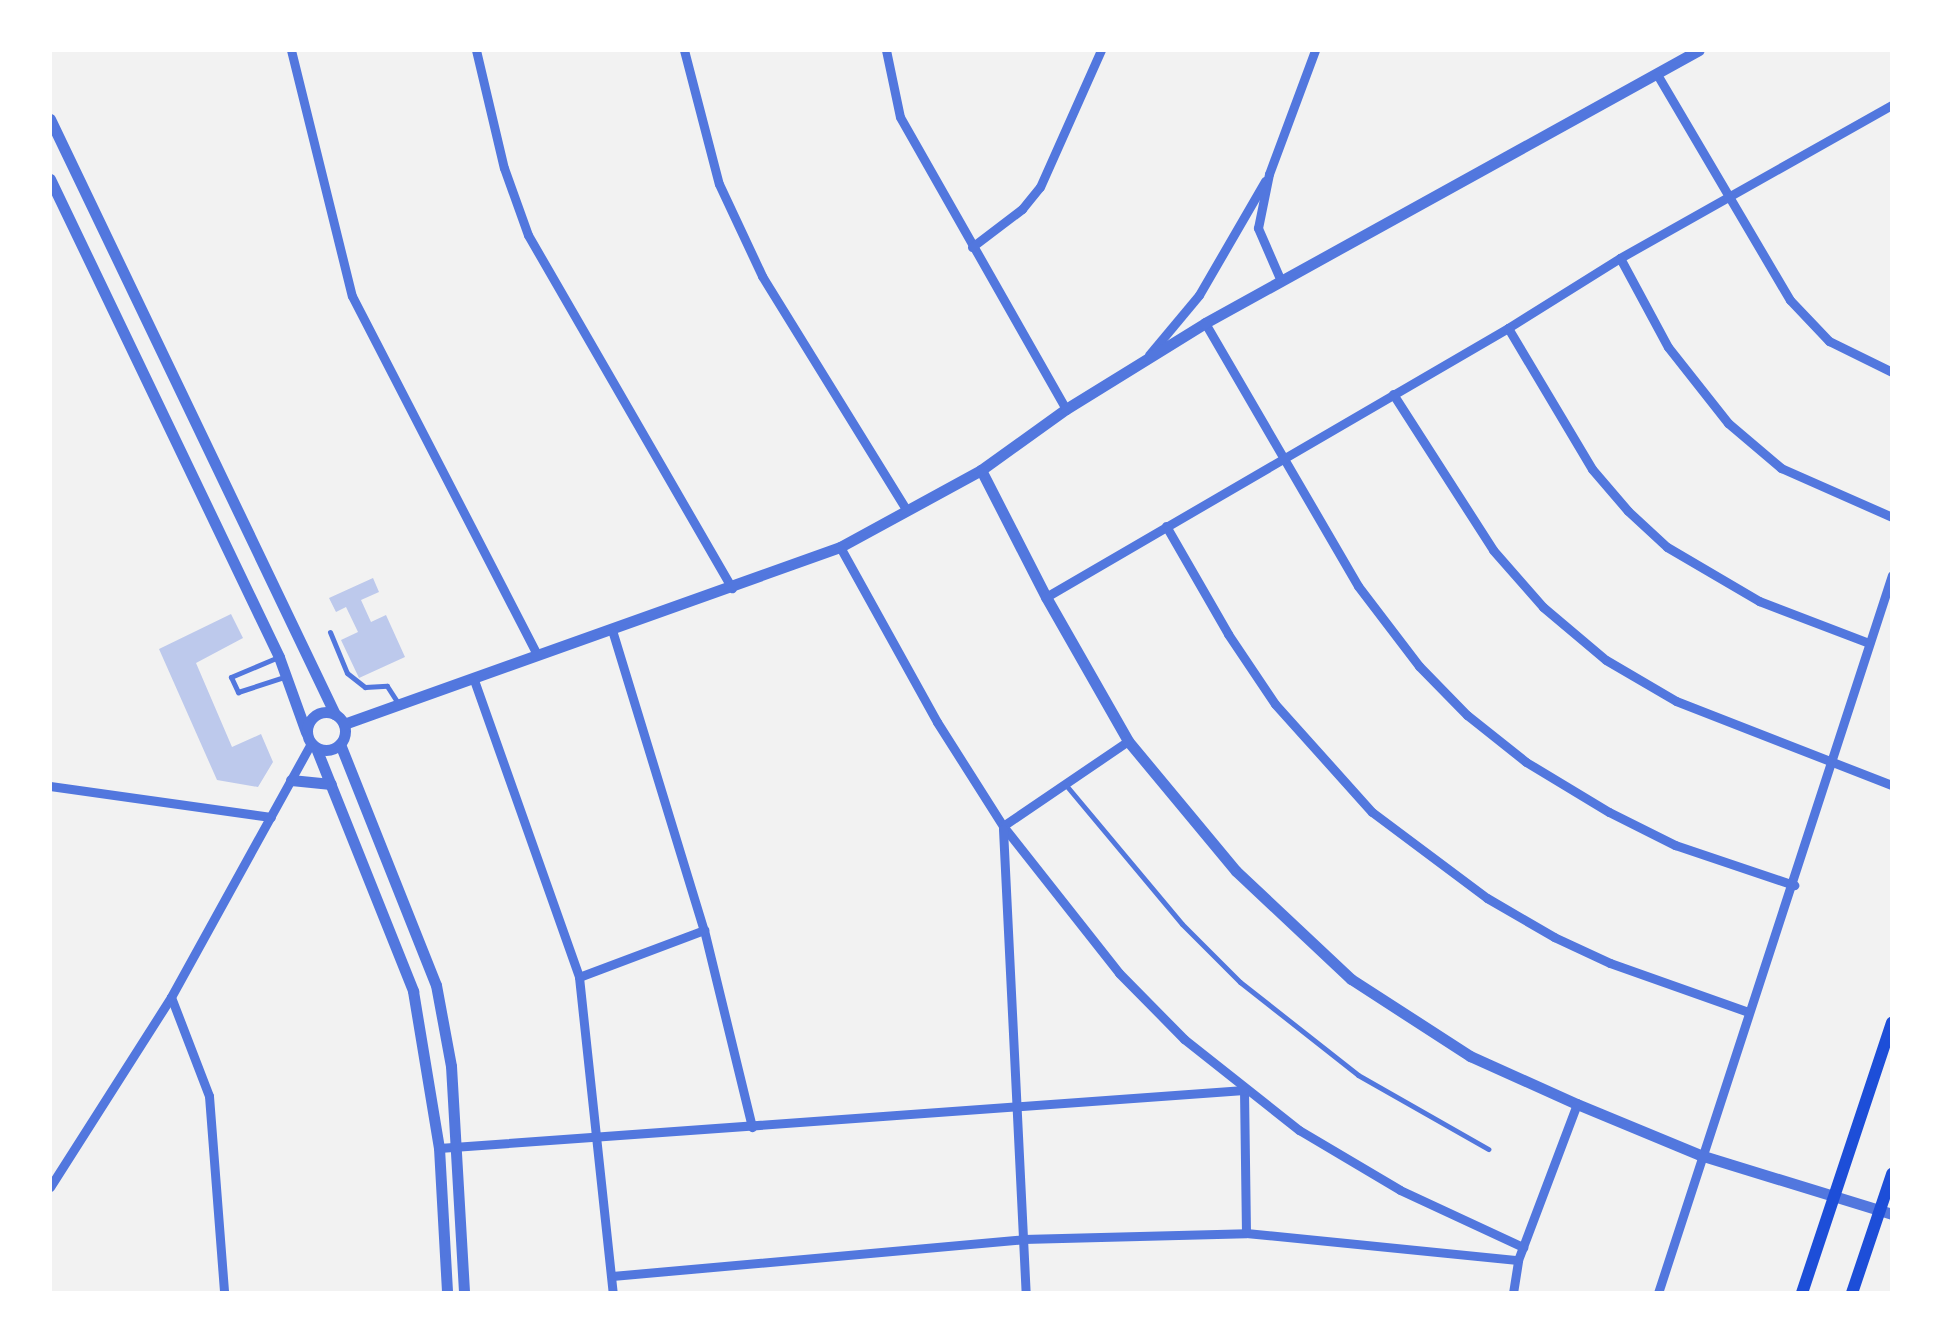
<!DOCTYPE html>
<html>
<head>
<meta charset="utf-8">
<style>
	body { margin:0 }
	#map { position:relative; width:1942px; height:1343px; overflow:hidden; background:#f2f2f2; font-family:Signika,sans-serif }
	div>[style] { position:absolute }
	.building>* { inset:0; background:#bdc9ec }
	.service>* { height:5px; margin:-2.5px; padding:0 2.5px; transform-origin:2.5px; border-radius:2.5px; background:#5277de }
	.minor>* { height:9px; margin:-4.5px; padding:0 4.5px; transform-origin:4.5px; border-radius:4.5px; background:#5277de }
	.tertiary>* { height:11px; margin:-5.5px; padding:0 5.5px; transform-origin:5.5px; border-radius:5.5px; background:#5277de }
	.tertiary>.ring { margin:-5.5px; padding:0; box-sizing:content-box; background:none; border:11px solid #5277de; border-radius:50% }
	.secondary>* { height:12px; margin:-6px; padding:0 6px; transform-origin:6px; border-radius:6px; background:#1d4ed8 }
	span { translate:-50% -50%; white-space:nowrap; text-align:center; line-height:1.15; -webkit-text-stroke:9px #fff; paint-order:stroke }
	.frame { position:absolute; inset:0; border:52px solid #fff; pointer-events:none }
</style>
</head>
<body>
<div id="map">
	<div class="building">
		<div style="clip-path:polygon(373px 578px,379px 592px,361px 600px,371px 622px,386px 615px,405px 657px,359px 678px,341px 640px,358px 632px,346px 607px,336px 612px,329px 598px)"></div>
		<div style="clip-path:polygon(231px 614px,243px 638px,196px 663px,232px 747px,261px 734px,273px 762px,258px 787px,217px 780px,159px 649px)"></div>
	</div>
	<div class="service">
		<div style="left:330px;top:632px;width:44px;rotate:67.5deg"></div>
		<div style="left:347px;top:673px;width:23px;rotate:38deg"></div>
		<div style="left:365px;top:687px;width:22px;rotate:-3deg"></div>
		<div style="left:387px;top:686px;width:20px;rotate:57deg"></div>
		<div style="left:276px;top:658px;width:49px;rotate:157.1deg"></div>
		<div style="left:231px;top:677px;width:17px;rotate:65deg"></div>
		<div style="left:238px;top:692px;width:48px;rotate:-18.1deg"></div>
		<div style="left:1065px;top:784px;width:182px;rotate:50.1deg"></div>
		<div style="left:1182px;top:924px;width:82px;rotate:45deg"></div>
		<div style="left:1240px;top:982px;width:150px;rotate:38.2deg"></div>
		<div style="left:1358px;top:1075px;width:150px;rotate:29.6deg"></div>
	</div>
	<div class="minor">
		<div style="left:291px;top:50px;width:253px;rotate:76.1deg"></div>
		<div style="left:352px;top:296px;width:404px;rotate:62.7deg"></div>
		<div style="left:476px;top:50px;width:121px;rotate:76.7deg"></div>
		<div style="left:504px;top:168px;width:71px;rotate:70.3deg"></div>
		<div style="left:528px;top:235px;width:408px;rotate:60deg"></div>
		<div style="left:684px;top:50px;width:138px;rotate:75.4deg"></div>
		<div style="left:719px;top:184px;width:102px;rotate:64.9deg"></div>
		<div style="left:762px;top:276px;width:276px;rotate:58.3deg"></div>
		<div style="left:886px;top:50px;width:68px;rotate:78.2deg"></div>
		<div style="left:900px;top:117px;width:336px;rotate:60.4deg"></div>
		<div style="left:1658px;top:76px;width:260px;rotate:59.5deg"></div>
		<div style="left:1790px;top:300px;width:57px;rotate:46.4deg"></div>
		<div style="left:1829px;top:341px;width:70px;rotate:26.2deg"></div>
		<div style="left:972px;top:247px;width:63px;rotate:-37.2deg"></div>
		<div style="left:1022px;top:209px;width:28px;rotate:-51deg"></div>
		<div style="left:1040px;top:187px;width:150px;rotate:-66deg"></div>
		<div style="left:1620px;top:258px;width:101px;rotate:61.7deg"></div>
		<div style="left:1668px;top:347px;width:97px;rotate:51.7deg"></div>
		<div style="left:1728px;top:423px;width:70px;rotate:40.3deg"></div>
		<div style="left:1781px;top:468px;width:121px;rotate:23.8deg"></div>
		<div style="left:1281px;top:281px;width:58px;rotate:-113.5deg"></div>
		<div style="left:1258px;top:228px;width:55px;rotate:-78.5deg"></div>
		<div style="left:1269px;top:174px;width:132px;rotate:-69.6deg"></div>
		<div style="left:1205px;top:323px;width:304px;rotate:59.8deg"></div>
		<div style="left:1358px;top:586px;width:101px;rotate:52.7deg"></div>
		<div style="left:1419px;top:666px;width:69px;rotate:45.6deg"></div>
		<div style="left:1467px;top:715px;width:75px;rotate:38.5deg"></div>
		<div style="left:1526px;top:762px;width:97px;rotate:31.1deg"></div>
		<div style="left:1609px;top:812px;width:74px;rotate:26.6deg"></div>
		<div style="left:1675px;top:845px;width:126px;rotate:18.6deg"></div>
		<div style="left:1508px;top:328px;width:164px;rotate:59.2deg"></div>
		<div style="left:1592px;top:469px;width:55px;rotate:49.4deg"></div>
		<div style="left:1628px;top:511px;width:53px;rotate:42.7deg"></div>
		<div style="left:1667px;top:547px;width:107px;rotate:30.4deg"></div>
		<div style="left:1759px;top:601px;width:118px;rotate:20.9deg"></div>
		<div style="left:1149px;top:355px;width:78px;rotate:-50.2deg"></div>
		<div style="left:1199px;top:295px;width:132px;rotate:-59.9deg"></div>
		<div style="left:1393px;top:394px;width:185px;rotate:57.3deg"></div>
		<div style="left:1493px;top:550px;width:76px;rotate:48.7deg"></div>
		<div style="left:1543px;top:607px;width:82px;rotate:40.1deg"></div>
		<div style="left:1606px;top:660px;width:81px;rotate:30.4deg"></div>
		<div style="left:1676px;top:701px;width:232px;rotate:21.3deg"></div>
		<div style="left:1166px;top:526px;width:125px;rotate:60.1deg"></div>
		<div style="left:1228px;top:634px;width:84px;rotate:56.1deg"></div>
		<div style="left:1275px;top:704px;width:145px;rotate:48.1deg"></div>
		<div style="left:1372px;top:812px;width:144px;rotate:36.8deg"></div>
		<div style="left:1487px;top:898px;width:78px;rotate:30.2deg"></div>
		<div style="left:1554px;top:937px;width:62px;rotate:24.9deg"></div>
		<div style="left:1610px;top:963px;width:146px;rotate:19.5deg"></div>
		<div style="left:840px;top:547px;width:200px;rotate:61deg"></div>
		<div style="left:937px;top:722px;width:123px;rotate:57.6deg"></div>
		<div style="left:1003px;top:826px;width:187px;rotate:51.7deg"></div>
		<div style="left:1119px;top:973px;width:93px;rotate:45.4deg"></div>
		<div style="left:1184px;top:1039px;width:147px;rotate:38.4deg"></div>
		<div style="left:1299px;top:1130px;width:117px;rotate:30.7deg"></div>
		<div style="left:1400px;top:1190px;width:136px;rotate:24.9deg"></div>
		<div style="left:1046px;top:597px;width:535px;rotate:-30.21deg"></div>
		<div style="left:1508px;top:328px;width:132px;rotate:-32deg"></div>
		<div style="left:1620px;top:258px;width:312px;rotate:-29.4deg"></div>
		<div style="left:612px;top:630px;width:314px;rotate:73deg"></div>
		<div style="left:704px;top:930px;width:203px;rotate:76.3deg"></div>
		<div style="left:474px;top:680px;width:315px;rotate:70.5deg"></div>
		<div style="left:579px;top:977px;width:318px;rotate:83.9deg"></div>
		<div style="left:50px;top:786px;width:223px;rotate:8deg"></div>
		<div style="left:1003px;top:826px;width:151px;rotate:-34.2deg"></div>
		<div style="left:1003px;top:829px;width:465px;rotate:87.2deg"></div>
		<div style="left:579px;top:977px;width:134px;rotate:-20.6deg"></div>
		<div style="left:171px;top:997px;width:106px;rotate:69deg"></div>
		<div style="left:209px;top:1096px;width:198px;rotate:85.6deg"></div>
		<div style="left:1244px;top:1090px;width:143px;rotate:89.2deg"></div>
		<div style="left:439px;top:1148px;width:807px;rotate:-4.12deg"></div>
		<div style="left:50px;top:1187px;width:225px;rotate:-57.5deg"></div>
		<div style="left:171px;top:997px;width:290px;rotate:-61.1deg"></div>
		<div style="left:612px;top:1276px;width:413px;rotate:-5.1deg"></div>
		<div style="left:1023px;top:1239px;width:223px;rotate:-1.5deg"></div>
		<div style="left:1246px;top:1233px;width:273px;rotate:5.7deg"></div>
		<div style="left:1513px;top:1293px;width:33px;rotate:-81deg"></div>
		<div style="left:1518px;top:1260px;width:167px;rotate:-69.3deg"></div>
		<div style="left:1658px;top:1293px;width:755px;rotate:-71.95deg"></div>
	</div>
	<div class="tertiary">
		<div style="left:50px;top:119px;width:660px;rotate:64.41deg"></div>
		<div style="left:50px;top:179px;width:530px;rotate:64.4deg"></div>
		<div style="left:279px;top:657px;width:80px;rotate:70.2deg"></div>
		<div style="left:981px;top:470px;width:143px;rotate:62.9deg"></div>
		<div style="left:1046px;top:597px;width:166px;rotate:60.3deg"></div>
		<div style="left:1128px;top:741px;width:169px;rotate:50.3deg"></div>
		<div style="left:1236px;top:871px;width:158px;rotate:43.2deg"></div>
		<div style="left:1351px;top:979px;width:142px;rotate:32.9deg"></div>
		<div style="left:1470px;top:1056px;width:117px;rotate:24.2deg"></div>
		<div style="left:1577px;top:1104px;width:133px;rotate:22.5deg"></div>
		<div style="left:1700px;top:1155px;width:201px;rotate:17.1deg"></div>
		<div class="ring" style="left:307px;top:712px;width:27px;height:27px"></div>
		<div style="left:344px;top:724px;width:527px;rotate:-19.64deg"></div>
		<div style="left:840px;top:547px;width:161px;rotate:-28.6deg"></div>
		<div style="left:981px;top:470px;width:105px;rotate:-35.7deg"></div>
		<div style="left:1066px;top:409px;width:163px;rotate:-31.7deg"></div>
		<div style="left:1205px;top:323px;width:564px;rotate:-28.93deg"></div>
		<div style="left:340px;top:744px;width:259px;rotate:68.3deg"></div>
		<div style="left:436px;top:985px;width:82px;rotate:79.5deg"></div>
		<div style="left:451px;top:1066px;width:227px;rotate:86.7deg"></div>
		<div style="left:316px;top:748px;width:262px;rotate:68.2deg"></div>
		<div style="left:413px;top:991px;width:159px;rotate:80.6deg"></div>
		<div style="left:439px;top:1148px;width:145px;rotate:86.8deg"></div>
		<div style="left:291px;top:780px;width:40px;rotate:5.7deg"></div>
	</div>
	<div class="secondary">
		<div style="left:1802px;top:1293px;width:285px;rotate:-71.6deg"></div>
		<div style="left:1852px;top:1293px;width:126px;rotate:-71.4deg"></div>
	</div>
	<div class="frame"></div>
</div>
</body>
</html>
